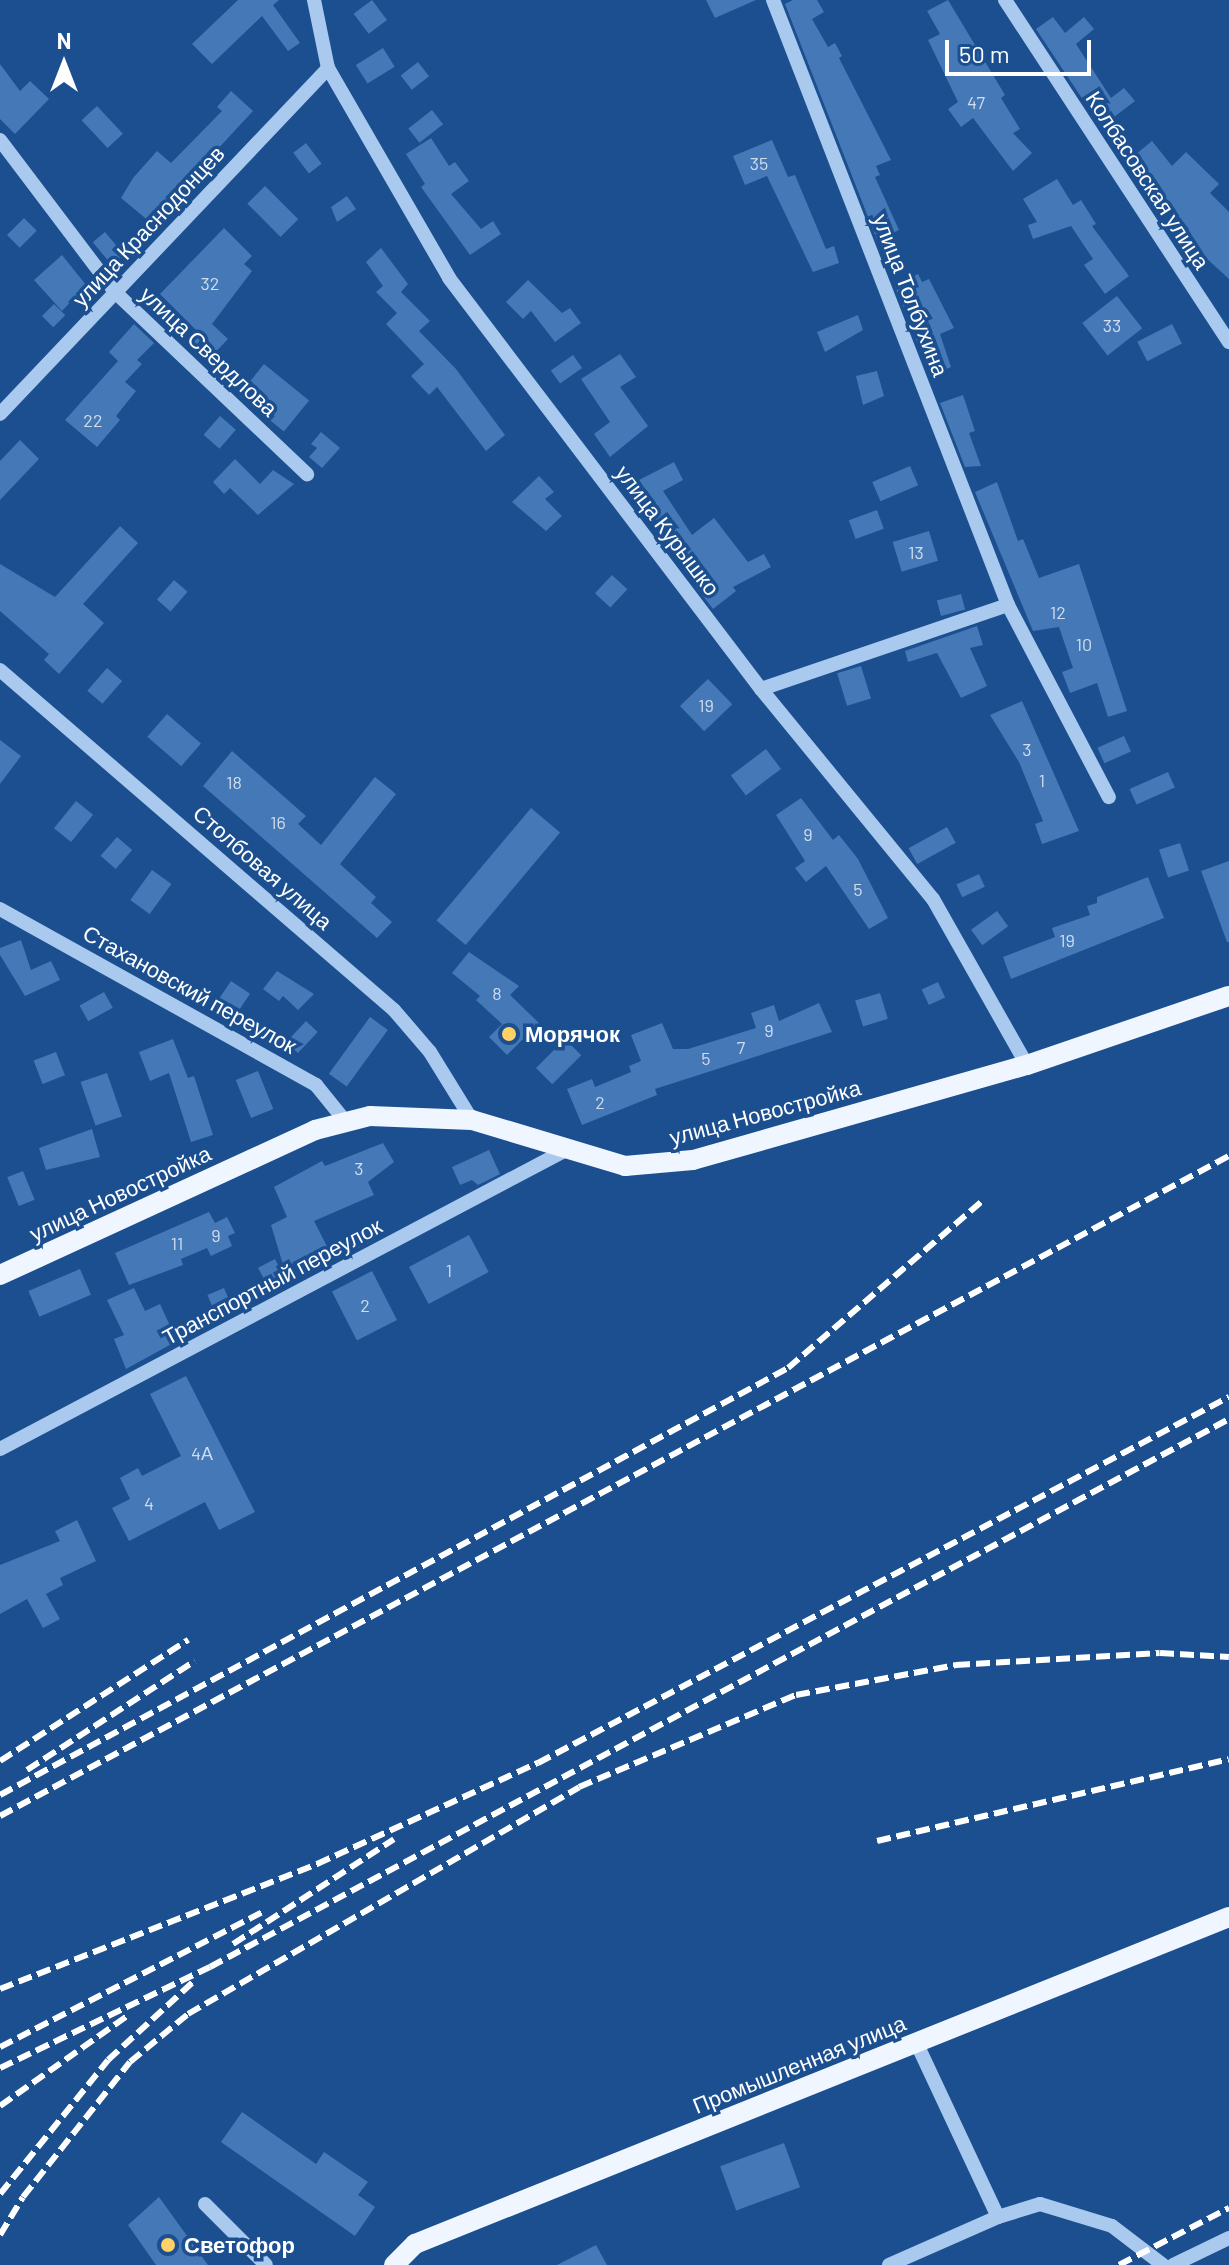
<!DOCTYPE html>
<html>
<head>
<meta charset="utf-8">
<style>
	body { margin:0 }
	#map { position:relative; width:1229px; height:2265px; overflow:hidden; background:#1b4f8f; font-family:Barlow,sans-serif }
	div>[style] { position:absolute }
	.building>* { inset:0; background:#4478b7; transform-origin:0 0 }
	.minor>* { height:14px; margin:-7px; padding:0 7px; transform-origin:7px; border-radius:7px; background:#a9c9ee }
	.major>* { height:20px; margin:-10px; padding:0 10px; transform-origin:10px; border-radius:10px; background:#f0f6ff }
	.rail>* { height:6px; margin-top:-3px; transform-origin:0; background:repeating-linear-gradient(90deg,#fff 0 14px,transparent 0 20px) }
	.dots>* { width:22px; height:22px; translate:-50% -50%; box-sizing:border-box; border:4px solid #1b4f8f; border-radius:50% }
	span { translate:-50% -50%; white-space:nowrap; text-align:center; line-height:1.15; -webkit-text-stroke:7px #1b4f8f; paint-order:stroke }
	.number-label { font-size:18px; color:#d0dded }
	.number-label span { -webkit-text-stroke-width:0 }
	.street-label { font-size:22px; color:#fff }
	.poi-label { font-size:22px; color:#fff; font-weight:700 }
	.left { translate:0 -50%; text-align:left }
	.north { position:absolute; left:24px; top:24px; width:80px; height:80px; -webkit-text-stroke:6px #1b4f8f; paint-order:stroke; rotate:0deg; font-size:22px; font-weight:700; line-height:32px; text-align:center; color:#fff }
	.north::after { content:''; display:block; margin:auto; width:28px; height:36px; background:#fff; clip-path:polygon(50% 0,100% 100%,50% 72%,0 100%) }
	.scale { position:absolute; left:945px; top:40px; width:146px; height:36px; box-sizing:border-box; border:4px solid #fff; border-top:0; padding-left:10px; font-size:24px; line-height:28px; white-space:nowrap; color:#fff; -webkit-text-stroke:6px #1b4f8f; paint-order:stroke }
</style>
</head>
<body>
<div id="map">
	<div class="building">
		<div style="clip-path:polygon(238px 0,279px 0,273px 5px,300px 43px,288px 51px,262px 16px,212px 64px,192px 44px)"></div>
		<div style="left:372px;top:0;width:25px;height:23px;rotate:53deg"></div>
		<div style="clip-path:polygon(706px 0,756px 0,715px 18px)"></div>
		<div style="clip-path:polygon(793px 0,817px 0,824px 12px,812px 19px,828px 47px,835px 43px,842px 56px,839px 58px,891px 160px,876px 166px,880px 175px,875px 177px,899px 230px,877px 240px,785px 4px)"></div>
		<div style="clip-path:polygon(948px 0,1005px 95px,1001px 98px,1020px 129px,1013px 133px,1032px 153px,1013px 171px,973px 118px,961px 127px,948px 109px,958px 102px,928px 40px,940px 34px,927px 11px)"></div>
		<div style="clip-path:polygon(1053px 17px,1065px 33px,1084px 17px,1094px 29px,1076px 44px,1111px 98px,1124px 88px,1135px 101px,1101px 127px,1036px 29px)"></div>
		<div style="left:383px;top:48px;width:22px;height:32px;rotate:58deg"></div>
		<div style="left:418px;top:62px;width:18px;height:22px;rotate:52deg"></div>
		<div style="clip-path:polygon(0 64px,20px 91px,30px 81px,49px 99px,15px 134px,0 119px)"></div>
		<div style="clip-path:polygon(231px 91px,253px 111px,150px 222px,121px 198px,133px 178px,157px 151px,171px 163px,222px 111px,217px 107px)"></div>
		<div style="left:97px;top:106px;width:38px;height:21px;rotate:47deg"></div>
		<div style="left:432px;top:110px;width:18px;height:30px;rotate:52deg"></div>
		<div style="clip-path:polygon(431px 138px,449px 166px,455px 162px,469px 181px,451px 194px,481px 229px,493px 221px,501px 234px,470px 255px,421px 187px,425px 184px,406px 154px)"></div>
		<div style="clip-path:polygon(772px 140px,788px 177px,795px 175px,826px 249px,834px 246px,839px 263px,813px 272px,767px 176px,745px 185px,733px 156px)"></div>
		<div style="clip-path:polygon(1152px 141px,1172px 166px,1186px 152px,1219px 184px,1210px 193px,1229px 212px,1229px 279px,1182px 236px,1189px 229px,1130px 159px)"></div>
		<div style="left:306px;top:143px;width:26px;height:16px;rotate:53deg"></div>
		<div style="clip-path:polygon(1057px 179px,1073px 205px,1081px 200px,1096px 224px,1092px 226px,1129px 276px,1105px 294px,1084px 265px,1093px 259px,1071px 226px,1033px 239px,1028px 225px,1037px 222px,1023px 199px)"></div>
		<div style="left:265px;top:186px;width:47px;height:25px;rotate:45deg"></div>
		<div style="clip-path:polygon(347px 196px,356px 209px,337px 222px,331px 207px)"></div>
		<div style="left:24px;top:218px;width:18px;height:24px;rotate:45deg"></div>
		<div style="clip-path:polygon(224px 228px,252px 256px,244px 264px,252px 271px,212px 324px,228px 339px,207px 361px,186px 341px,196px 330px,160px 294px)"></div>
		<div style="left:105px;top:232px;width:30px;height:16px;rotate:50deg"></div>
		<div style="clip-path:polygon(381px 248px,408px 284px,401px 292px,430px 321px,419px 331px,456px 369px,505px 435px,486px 451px,437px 387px,429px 395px,411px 376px,424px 364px,386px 324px,397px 313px,376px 292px,383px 286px,366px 262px)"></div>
		<div style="clip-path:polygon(62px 255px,86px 285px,62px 311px,34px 280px)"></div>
		<div style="clip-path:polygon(918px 274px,922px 282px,929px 279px,954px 328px,940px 334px,951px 367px,930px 376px,895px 286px)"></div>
		<div style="clip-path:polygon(528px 280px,562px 313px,570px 308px,581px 323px,555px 342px,531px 311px,523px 319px,506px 302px)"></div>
		<div style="left:1117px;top:296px;width:41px;height:44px;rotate:52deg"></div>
		<div style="left:54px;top:304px;width:16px;height:17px;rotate:45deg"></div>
		<div style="clip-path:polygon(858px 315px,863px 330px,825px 352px,817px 332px)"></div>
		<div style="clip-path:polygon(134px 324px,154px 343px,137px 360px,142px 364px,125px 382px,136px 391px,116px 416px,120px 420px,97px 447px,65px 420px,118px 361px,109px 352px)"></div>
		<div style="left:1172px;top:324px;width:22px;height:39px;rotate:63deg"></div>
		<div style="clip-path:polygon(620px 354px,636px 377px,620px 387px,648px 426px,610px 457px,594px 434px,610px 422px,581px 379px)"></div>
		<div style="left:573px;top:355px;width:16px;height:27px;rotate:55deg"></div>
		<div style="left:264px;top:364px;width:58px;height:40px;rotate:39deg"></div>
		<div style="clip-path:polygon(877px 371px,884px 396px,863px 405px,856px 376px)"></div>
		<div style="clip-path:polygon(963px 395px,975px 431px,969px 433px,981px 466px,965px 467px,940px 403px)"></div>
		<div style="left:220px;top:416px;width:21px;height:25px;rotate:41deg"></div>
		<div style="clip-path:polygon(321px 432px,340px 448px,322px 468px,309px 457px,317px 448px,311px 444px)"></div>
		<div style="clip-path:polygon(20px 440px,39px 459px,0 500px,0 461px)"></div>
		<div style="clip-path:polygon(235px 459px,260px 484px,273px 470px,294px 484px,258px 515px,230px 488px,224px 494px,213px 482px)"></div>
		<div style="clip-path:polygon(674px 462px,683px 480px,663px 491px,692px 535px,714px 518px,748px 562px,764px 554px,771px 567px,733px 587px,736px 591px,713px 609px,696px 587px,700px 584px,640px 507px,649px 501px,639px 480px)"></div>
		<div style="left:910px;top:466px;width:21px;height:41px;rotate:67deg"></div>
		<div style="clip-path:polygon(539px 476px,554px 492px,545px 499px,562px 516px,546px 531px,512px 502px)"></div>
		<div style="clip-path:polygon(997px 482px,1018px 541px,1023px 539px,1039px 578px,1079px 564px,1127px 711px,1108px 717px,1097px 683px,1070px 693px,1062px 672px,1073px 668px,1059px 627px,1033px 631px,975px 492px)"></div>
		<div style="left:877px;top:510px;width:20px;height:30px;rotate:70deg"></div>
		<div style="clip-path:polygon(120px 526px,138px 543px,83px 604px,104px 623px,59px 674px,44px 660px,49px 654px,0 611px,0 564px,55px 597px)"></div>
		<div style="left:929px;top:531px;width:31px;height:38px;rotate:73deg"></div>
		<div style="left:612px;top:575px;width:21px;height:25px;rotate:43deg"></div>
		<div style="left:174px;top:580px;width:18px;height:26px;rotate:41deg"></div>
		<div style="left:961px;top:594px;width:16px;height:25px;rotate:75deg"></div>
		<div style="clip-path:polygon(977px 626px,983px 645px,970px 648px,987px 686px,961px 698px,937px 653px,908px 662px,905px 651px)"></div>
		<div style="left:861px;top:666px;width:34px;height:25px;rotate:73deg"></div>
		<div style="left:107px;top:668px;width:20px;height:30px;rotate:41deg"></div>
		<div style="left:708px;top:679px;width:35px;height:39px;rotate:46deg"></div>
		<div style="clip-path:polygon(1022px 701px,1079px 831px,1042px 844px,1035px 824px,1043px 821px,1019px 762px,990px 715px)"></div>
		<div style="left:167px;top:714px;width:45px;height:30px;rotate:41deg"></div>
		<div style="left:1124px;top:736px;width:17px;height:29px;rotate:66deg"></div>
		<div style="clip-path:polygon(0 740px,21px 756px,0 784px)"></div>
		<div style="left:766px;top:749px;width:25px;height:44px;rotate:53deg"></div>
		<div style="clip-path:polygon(232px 751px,306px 816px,298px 824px,321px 845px,375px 777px,396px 794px,340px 864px,376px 897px,371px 903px,392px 922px,377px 938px,203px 786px)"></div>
		<div style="left:1168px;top:772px;width:17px;height:42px;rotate:66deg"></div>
		<div style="clip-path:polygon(801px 798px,833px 840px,839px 835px,858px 859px,888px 918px,869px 929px,826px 866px,806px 882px,795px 868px,805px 861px,776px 815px)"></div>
		<div style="left:76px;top:801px;width:22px;height:35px;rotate:39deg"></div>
		<div style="left:531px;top:808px;width:38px;height:147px;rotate:40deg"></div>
		<div style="left:947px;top:827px;width:18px;height:44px;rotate:61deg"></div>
		<div style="left:117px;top:837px;width:20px;height:25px;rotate:41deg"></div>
		<div style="left:1180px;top:843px;width:29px;height:22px;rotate:72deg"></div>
		<div style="clip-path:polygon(1229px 861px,1229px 942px,1227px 942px,1201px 871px)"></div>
		<div style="left:152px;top:870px;width:24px;height:37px;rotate:36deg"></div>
		<div style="left:979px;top:874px;width:14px;height:25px;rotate:65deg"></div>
		<div style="clip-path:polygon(1148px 877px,1164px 918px,1011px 979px,1003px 957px,1055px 937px,1052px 928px,1090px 915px,1087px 906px,1097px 903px,1097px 897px)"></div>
		<div style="left:997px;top:911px;width:19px;height:32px;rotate:54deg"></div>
		<div style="clip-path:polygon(21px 940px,31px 970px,51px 961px,60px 980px,25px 996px,0 955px,0 948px)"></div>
		<div style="clip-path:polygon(469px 952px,519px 986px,510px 995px,539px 1023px,507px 1055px,489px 1037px,502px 1024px,476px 1000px,480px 996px,452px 973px)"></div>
		<div style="clip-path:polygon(277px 971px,314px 994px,298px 1010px,283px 996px,279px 1001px,263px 989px)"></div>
		<div style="left:231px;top:981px;width:23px;height:31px;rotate:34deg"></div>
		<div style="left:938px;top:982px;width:17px;height:18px;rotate:65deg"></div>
		<div style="left:104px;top:992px;width:18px;height:28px;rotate:61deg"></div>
		<div style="left:880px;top:993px;width:27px;height:26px;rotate:73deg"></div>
		<div style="clip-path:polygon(819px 1003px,832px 1032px,655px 1089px,657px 1095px,582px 1125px,567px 1089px,592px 1079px,595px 1087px,631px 1072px,629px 1066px,641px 1061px,631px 1035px,662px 1023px,673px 1049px,688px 1049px,756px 1028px,751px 1013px,774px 1005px,779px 1021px)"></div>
		<div style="left:370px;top:1017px;width:22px;height:70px;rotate:36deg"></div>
		<div style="left:306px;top:1021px;width:16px;height:29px;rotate:43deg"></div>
		<div style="clip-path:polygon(173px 1039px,188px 1078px,194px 1076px,213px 1135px,191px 1142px,169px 1073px,150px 1081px,139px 1052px)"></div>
		<div style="left:565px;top:1039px;width:23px;height:41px;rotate:45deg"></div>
		<div style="left:56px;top:1052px;width:25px;height:24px;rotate:69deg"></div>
		<div style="left:258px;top:1071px;width:41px;height:24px;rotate:68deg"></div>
		<div style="left:107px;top:1073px;width:46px;height:28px;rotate:71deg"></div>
		<div style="clip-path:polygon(92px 1129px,100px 1157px,46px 1170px,39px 1148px)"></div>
		<div style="clip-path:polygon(383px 1143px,394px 1162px,368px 1182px,374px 1195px,314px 1221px,333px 1258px,319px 1265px,314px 1255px,284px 1268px,271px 1225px,287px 1217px,274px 1187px,322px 1161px,325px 1166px)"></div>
		<div style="clip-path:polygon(489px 1150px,500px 1174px,478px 1185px,472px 1180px,460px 1185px,452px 1167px)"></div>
		<div style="left:23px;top:1171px;width:31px;height:17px;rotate:68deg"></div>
		<div style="clip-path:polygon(209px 1212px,215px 1223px,227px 1217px,235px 1233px,228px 1236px,232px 1246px,211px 1256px,207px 1248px,181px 1259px,183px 1265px,129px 1285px,115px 1253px)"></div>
		<div style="left:369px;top:1228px;width:13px;height:22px;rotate:63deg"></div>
		<div style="left:469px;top:1235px;width:42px;height:68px;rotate:62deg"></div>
		<div style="left:275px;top:1259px;width:28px;height:19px;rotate:63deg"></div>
		<div style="left:80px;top:1269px;width:28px;height:56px;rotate:67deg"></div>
		<div style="left:372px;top:1271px;width:55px;height:45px;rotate:63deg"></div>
		<div style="clip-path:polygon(134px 1288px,145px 1311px,160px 1304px,177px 1341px,126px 1369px,114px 1339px,124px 1335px,107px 1300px)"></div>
		<div style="left:224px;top:1288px;width:26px;height:18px;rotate:67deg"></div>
		<div style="clip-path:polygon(186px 1376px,255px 1512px,219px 1530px,205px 1502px,129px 1541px,112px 1508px,130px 1499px,120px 1478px,138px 1468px,142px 1476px,181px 1456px,150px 1394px)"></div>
		<div style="clip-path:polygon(77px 1520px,96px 1561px,60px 1578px,63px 1585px,46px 1594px,60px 1619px,43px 1628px,27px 1599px,0 1614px,0 1565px,60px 1541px,55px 1531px)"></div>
		<div style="clip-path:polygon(242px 2112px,316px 2164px,324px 2152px,368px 2182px,358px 2195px,375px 2207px,355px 2236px,221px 2142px)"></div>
		<div style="left:784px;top:2143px;width:47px;height:68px;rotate:70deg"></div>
		<div style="clip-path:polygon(159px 2197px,208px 2265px,156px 2265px,128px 2225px)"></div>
		<div style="clip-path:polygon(596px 2245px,607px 2265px,557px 2265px)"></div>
	</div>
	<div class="minor">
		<div style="left:314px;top:0;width:69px;rotate:78.4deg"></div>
		<div style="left:328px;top:68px;width:242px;rotate:60deg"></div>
		<div style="left:449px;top:278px;width:516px;rotate:52.8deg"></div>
		<div style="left:761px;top:689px;width:271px;rotate:50.7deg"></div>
		<div style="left:933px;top:899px;width:191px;rotate:60.5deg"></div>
		<div style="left:773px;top:0;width:649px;rotate:68.77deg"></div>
		<div style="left:1008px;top:605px;width:217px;rotate:62.3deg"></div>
		<div style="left:1005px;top:0;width:409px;rotate:56.8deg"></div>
		<div style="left:0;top:140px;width:191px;rotate:52.9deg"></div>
		<div style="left:115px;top:292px;width:265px;rotate:43.5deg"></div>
		<div style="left:0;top:414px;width:477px;rotate:-46.5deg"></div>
		<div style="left:0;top:670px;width:520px;rotate:40.79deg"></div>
		<div style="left:394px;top:1010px;width:55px;rotate:49.4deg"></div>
		<div style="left:430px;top:1052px;width:80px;rotate:58.3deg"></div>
		<div style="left:761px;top:689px;width:261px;rotate:-18.8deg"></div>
		<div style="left:0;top:909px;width:362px;rotate:29.1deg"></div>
		<div style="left:316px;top:1085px;width:48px;rotate:51deg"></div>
		<div style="left:0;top:1449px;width:638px;rotate:-27.85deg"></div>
		<div style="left:205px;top:2204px;width:86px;rotate:45deg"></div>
		<div style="left:998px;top:2217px;width:44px;rotate:-17.2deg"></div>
		<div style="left:1040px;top:2204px;width:75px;rotate:17deg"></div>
		<div style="left:1112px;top:2226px;width:64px;rotate:37.4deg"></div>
		<div style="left:889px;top:2265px;width:119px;rotate:-23.8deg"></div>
		<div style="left:998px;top:2217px;width:193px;rotate:-115.1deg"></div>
		<div style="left:1173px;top:2265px;width:62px;rotate:-25.7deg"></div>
	</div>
	<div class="major">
		<div style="left:0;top:1275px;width:347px;rotate:-24.7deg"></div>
		<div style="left:315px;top:1130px;width:57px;rotate:-14.3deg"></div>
		<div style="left:370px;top:1116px;width:102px;rotate:2.2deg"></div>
		<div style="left:472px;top:1120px;width:160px;rotate:16.7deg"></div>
		<div style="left:625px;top:1166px;width:68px;rotate:-5deg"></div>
		<div style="left:693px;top:1160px;width:347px;rotate:-15.9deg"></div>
		<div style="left:1027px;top:1065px;width:213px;rotate:-18.9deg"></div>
		<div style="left:394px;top:2265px;width:30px;rotate:-45deg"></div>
		<div style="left:415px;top:2244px;width:877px;rotate:-21.89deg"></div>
	</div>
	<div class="rail">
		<div style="left:0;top:1761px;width:224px;rotate:-32.8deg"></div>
		<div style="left:27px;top:1770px;width:200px;rotate:-33deg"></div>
		<div style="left:0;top:1795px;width:896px;rotate:-28.45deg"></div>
		<div style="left:788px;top:1368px;width:257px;rotate:-40.7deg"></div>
		<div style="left:0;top:1816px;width:1395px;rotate:-28.24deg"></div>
		<div style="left:877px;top:1841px;width:361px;rotate:-13.1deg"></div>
		<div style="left:233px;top:1944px;width:192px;rotate:-33.1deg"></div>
		<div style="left:0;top:1989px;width:341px;rotate:-21.5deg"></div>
		<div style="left:317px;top:1864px;width:243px;rotate:-24.6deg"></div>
		<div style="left:538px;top:1763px;width:782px;rotate:-27.91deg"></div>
		<div style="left:0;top:2047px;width:296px;rotate:-27.2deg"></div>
		<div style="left:0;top:2068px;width:233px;rotate:-25.7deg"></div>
		<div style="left:210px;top:1967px;width:1157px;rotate:-28.27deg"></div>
		<div style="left:0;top:2106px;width:156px;rotate:-35.3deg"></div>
		<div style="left:0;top:2194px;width:172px;rotate:-51.1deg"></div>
		<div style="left:108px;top:2060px;width:115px;rotate:-42.5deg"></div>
		<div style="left:0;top:2235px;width:44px;rotate:-58.8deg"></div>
		<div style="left:23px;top:2197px;width:172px;rotate:-51.6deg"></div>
		<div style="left:130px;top:2062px;width:75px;rotate:-39.6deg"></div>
		<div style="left:188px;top:2014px;width:452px;rotate:-30.1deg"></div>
		<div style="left:579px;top:1787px;width:236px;rotate:-23deg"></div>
		<div style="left:796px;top:1695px;width:163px;rotate:-10.6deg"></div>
		<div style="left:956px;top:1665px;width:204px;rotate:-3.4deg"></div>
		<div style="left:1160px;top:1653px;width:69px;rotate:3.3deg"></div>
		<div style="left:1119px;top:2265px;width:124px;rotate:-27.4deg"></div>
	</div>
	<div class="dots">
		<div style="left:509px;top:1034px;background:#ffd166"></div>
		<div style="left:168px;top:2245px;background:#ffd166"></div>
	</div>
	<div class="number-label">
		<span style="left:976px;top:102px">47</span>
		<span style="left:759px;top:163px">35</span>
		<span style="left:210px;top:283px">32</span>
		<span style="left:1112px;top:325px">33</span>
		<span style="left:93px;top:420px">22</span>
		<span style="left:916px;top:552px">13</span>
		<span style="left:1058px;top:612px">12</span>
		<span style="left:1084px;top:644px">10</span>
		<span style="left:706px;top:705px">19</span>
		<span style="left:1027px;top:749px">3</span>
		<span style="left:1042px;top:780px">1</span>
		<span style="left:234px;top:782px">18</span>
		<span style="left:278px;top:822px">16</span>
		<span style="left:808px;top:834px">9</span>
		<span style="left:858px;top:889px">5</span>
		<span style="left:1067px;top:940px">19</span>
		<span style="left:497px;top:993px">8</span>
		<span style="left:769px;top:1030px">9</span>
		<span style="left:741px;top:1047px">7</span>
		<span style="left:706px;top:1058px">5</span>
		<span style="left:600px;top:1102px">2</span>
		<span style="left:359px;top:1168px">3</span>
		<span style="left:216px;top:1235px">9</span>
		<span style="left:177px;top:1243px">11</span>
		<span style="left:449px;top:1270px">1</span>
		<span style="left:365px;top:1305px">2</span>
		<span style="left:202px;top:1453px">4А</span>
		<span style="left:149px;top:1503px">4</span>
	</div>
	<div class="street-label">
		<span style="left:1148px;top:180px;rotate:57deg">Колбасовская улица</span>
		<span style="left:148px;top:226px;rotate:-47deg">улица Краснодонцев</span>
		<span style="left:911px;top:295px;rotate:69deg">улица Толбухина</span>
		<span style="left:209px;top:351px;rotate:43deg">улица Свердлова</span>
		<span style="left:668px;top:530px;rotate:53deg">улица Курышко</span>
		<span style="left:263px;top:867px;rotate:41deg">Столбовая улица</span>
		<span style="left:190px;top:989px;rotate:29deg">Стахановский переулок</span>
		<span style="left:765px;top:1112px;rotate:-15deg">улица Новостройка</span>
		<span style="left:120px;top:1193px;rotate:-25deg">улица Новостройка</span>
		<span style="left:272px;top:1281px;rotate:-28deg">Транспортный переулок</span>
		<span style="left:799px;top:2064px;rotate:-22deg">Промышленная улица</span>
	</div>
	<div class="poi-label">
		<span class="left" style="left:525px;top:1034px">Морячок</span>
		<span class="left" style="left:184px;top:2245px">Светофор</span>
	</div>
	<div class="north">N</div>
	<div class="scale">50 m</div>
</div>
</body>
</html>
